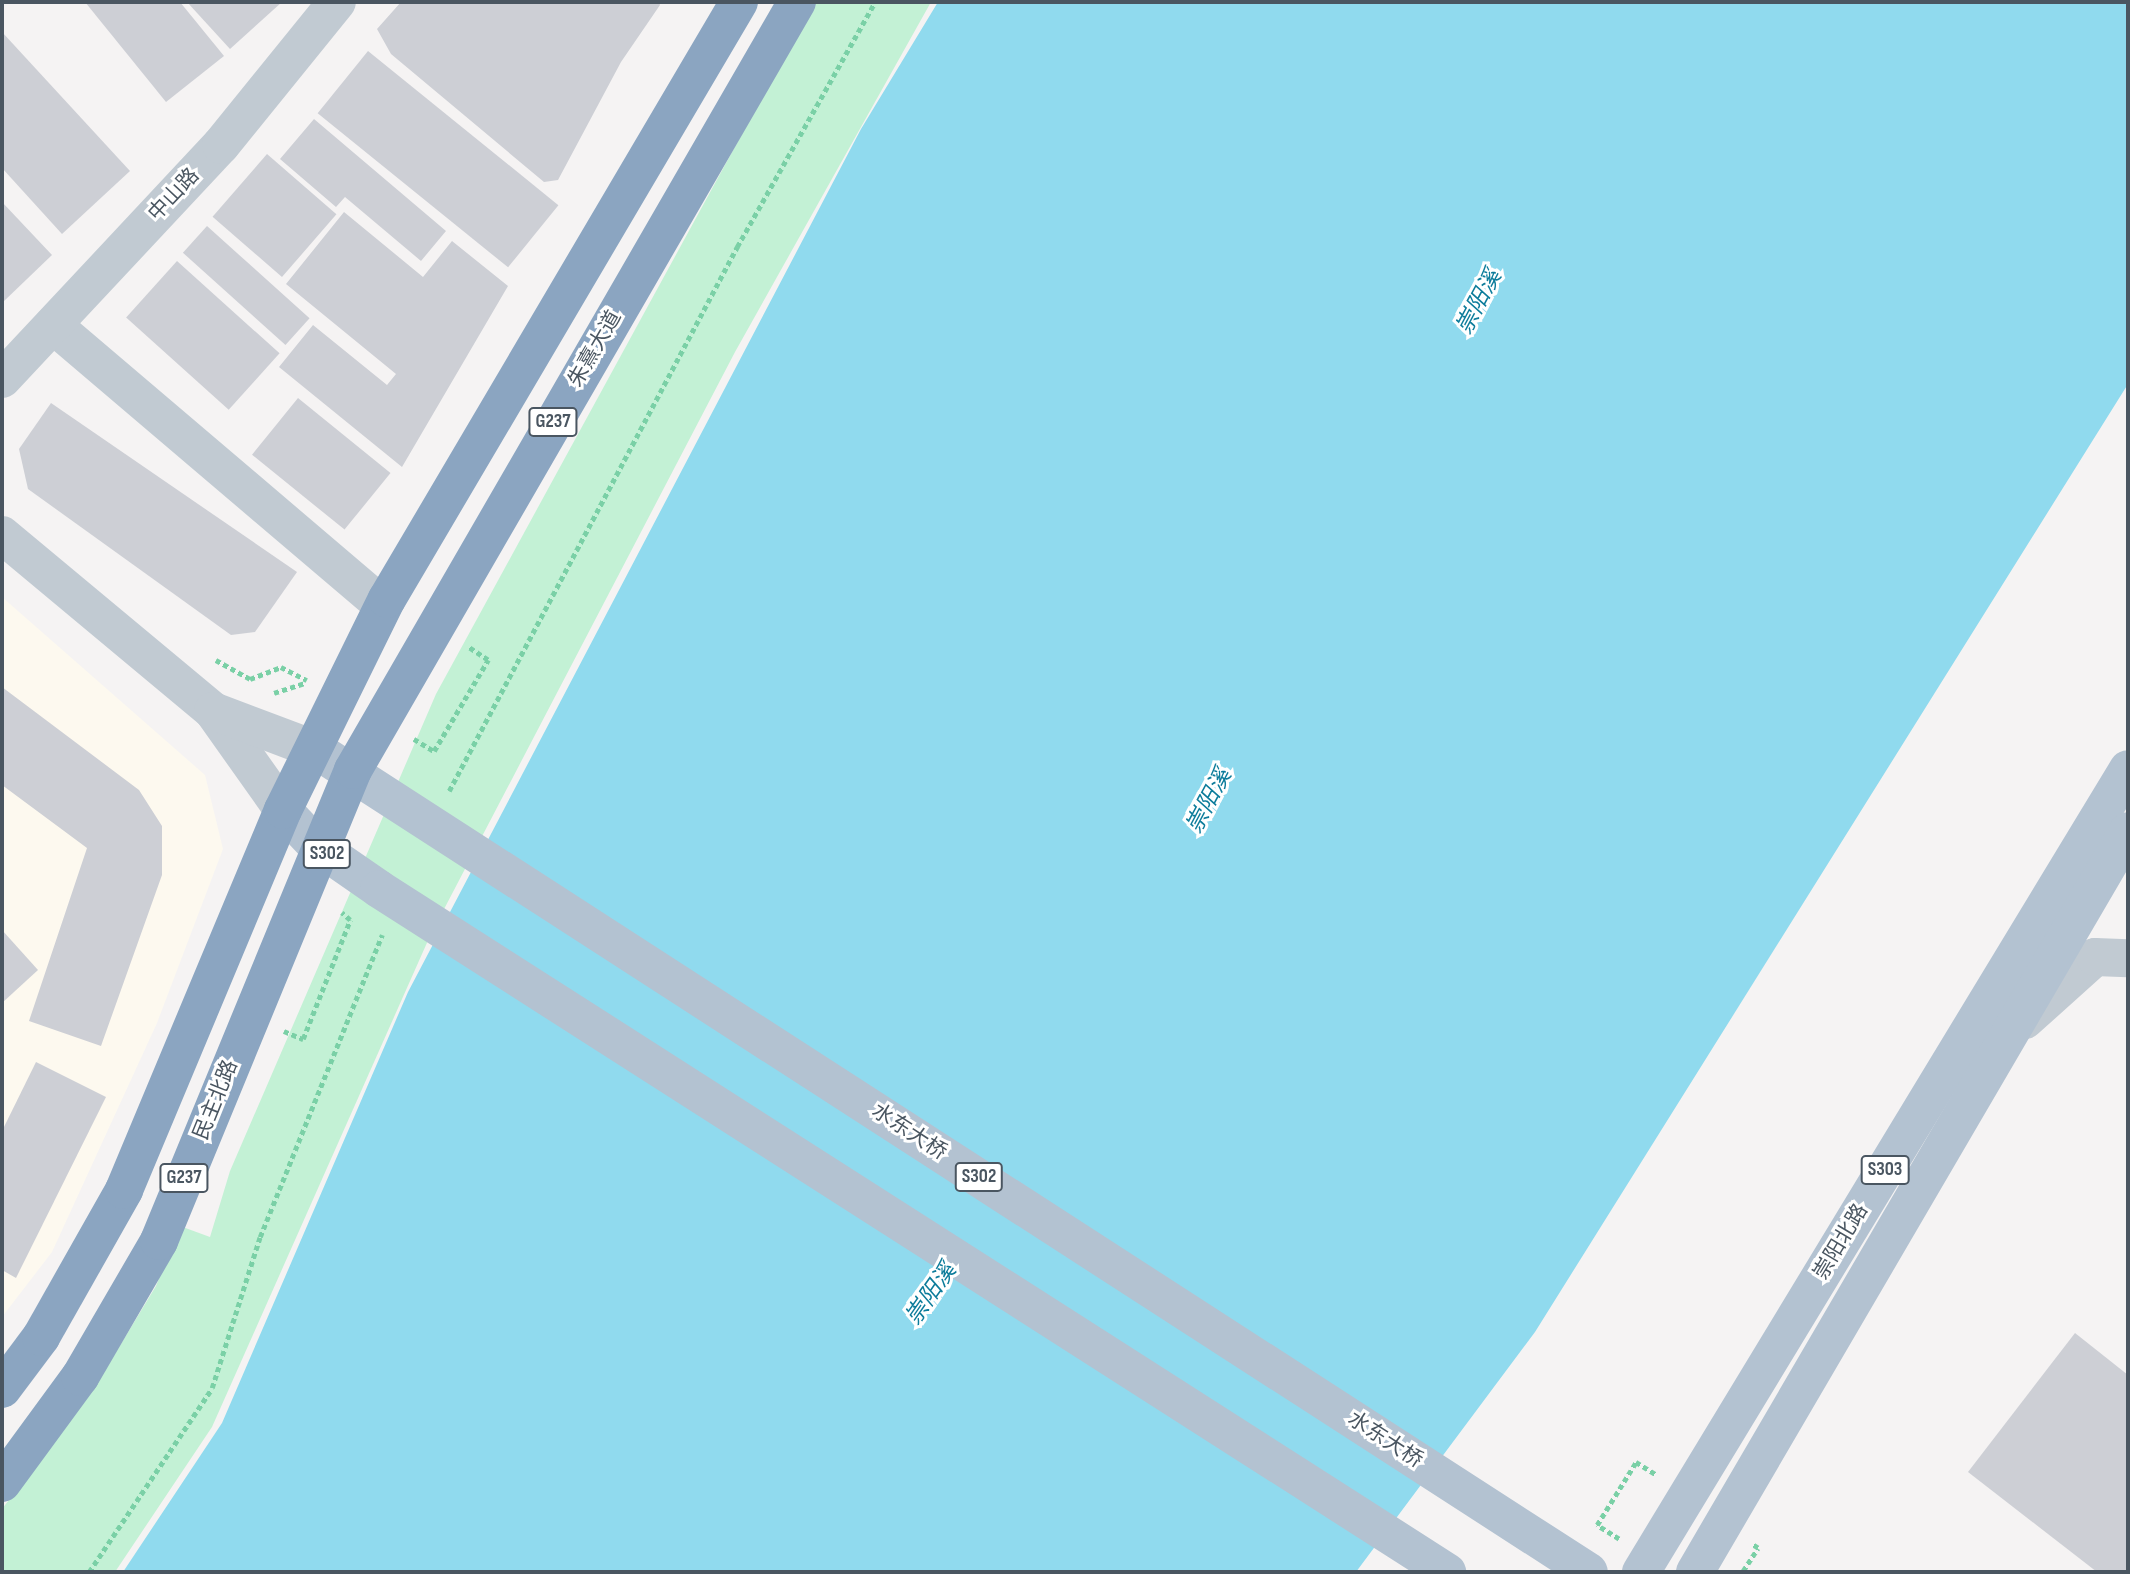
<!DOCTYPE html>
<html>
<head>
<meta charset="utf-8">
<style>
	body { margin:0 }
	#map { position:relative; width:2130px; height:1574px; overflow:hidden; background:#f5f3f3; font-family:"Sofia Sans Condensed","Noto Sans SC",sans-serif }
	div>[style] { position:absolute }
	.commercial>* { inset:0; background:#fdf9ef }
	.green>* { inset:0; background:#c3f1d5 }
	.water>* { inset:0; background:#90daee }
	.building>* { inset:0; background:#cdcfd5; transform-origin:0 0 }
	.path>* { height:4.5px; margin-top:-2.25px; transform-origin:0; background:repeating-linear-gradient(90deg,#7ad0a6 0 5px,transparent 0 8.5px) }
	.minor>* { height:38px; margin:-19px; padding:0 19px; transform-origin:19px; border-radius:19px; background:#c1cad2 }
	.major>* { height:38px; margin:-19px; padding:0 19px; transform-origin:19px; border-radius:19px; background:#b3c2d1 }
	.highway>* { height:38px; margin:-19px; padding:0 19px; transform-origin:19px; border-radius:19px; background:#8ba5c1 }
	span { translate:-50% -50%; white-space:nowrap; text-align:center; line-height:1.15; -webkit-text-stroke:6px #fff; paint-order:stroke }
	.shield-label span { padding:2px 5px; background:#fff; border:2px solid; border-radius:5px; -webkit-text-stroke-width:0 }
	.shield-label { font-size:19px; color:#4a5661; font-weight:700 }
	.street-label { font-size:21px; color:#4a5661 }
	.water-label { font-size:23px; color:#0c7c9b; font-style:italic }
	.frame { position:absolute; inset:0; border:4px solid #4a5661; pointer-events:none }
</style>
</head>
<body>
<div id="map">
	<div class="commercial">
		<div style="clip-path:polygon(2px 597px,205px 775px,223px 849px,157px 1023px,52px 1252px,2px 1317px)"></div>
	</div>
	<div class="green">
		<div style="clip-path:polygon(814px 2px,931px 2px,735px 352px,430px 936px,212px 1427px,115px 1572px,2px 1572px,2px 1509px,96px 1385px,156px 1286px,180px 1226px,210px 1237px,230px 1171px,436px 694px)"></div>
	</div>
	<div class="water">
		<div style="clip-path:polygon(938px 2px,2128px 2px,2128px 384px,1535px 1332px,1356px 1572px,123px 1572px,222px 1423px,408px 992px,861px 129px)"></div>
	</div>
	<div class="building">
		<div style="clip-path:polygon(85px 2px,180px 2px,224px 56px,166px 102px)"></div>
		<div style="clip-path:polygon(187px 2px,282px 2px,230px 49px)"></div>
		<div style="clip-path:polygon(401px 2px,659px 2px,660px 5px,621px 62px,558px 180px,544px 182px,391px 54px,377px 29px)"></div>
		<div style="clip-path:polygon(2px 32px,130px 171px,62px 234px,2px 168px)"></div>
		<div style="left:368px;top:51px;width:245px;height:80px;rotate:39deg"></div>
		<div style="clip-path:polygon(314px 119px,446px 231px,421px 261px,345px 197px,336px 207px,280px 159px)"></div>
		<div style="left:267px;top:154px;width:92px;height:83px;rotate:41deg"></div>
		<div style="clip-path:polygon(2px 202px,52px 255px,2px 303px)"></div>
		<div style="clip-path:polygon(344px 212px,423px 277px,452px 241px,508px 286px,402px 467px,279px 367px,313px 325px,387px 385px,396px 374px,286px 284px)"></div>
		<div style="left:207px;top:226px;width:138px;height:36px;rotate:42deg"></div>
		<div style="left:177px;top:261px;width:138px;height:76px;rotate:42deg"></div>
		<div style="left:298px;top:398px;width:119px;height:73px;rotate:39deg"></div>
		<div style="clip-path:polygon(51px 403px,297px 572px,255px 632px,231px 635px,28px 489px,19px 449px)"></div>
		<div style="clip-path:polygon(2px 687px,139px 790px,162px 826px,162px 875px,101px 1046px,29px 1021px,87px 848px,2px 785px)"></div>
		<div style="clip-path:polygon(2px 930px,38px 970px,2px 1003px)"></div>
		<div style="clip-path:polygon(36px 1062px,106px 1097px,16px 1278px,2px 1270px,2px 1131px)"></div>
		<div style="clip-path:polygon(2075px 1333px,2128px 1375px,2128px 1572px,2097px 1572px,1968px 1472px)"></div>
	</div>
	<div class="path">
		<div style="left:216px;top:660px;width:39px;rotate:29deg"></div>
		<div style="left:250px;top:679px;width:33px;rotate:-21deg"></div>
		<div style="left:281px;top:667px;width:29px;rotate:27deg"></div>
		<div style="left:274px;top:693px;width:32px;rotate:-18deg"></div>
		<div style="left:414px;top:739px;width:23px;rotate:31deg"></div>
		<div style="left:434px;top:751px;width:106px;rotate:-59.3deg"></div>
		<div style="left:488px;top:660px;width:24px;rotate:-147deg"></div>
		<div style="left:449px;top:791px;width:616px;rotate:-62.1deg"></div>
		<div style="left:737px;top:247px;width:281px;rotate:-60.6deg"></div>
		<div style="left:284px;top:1031px;width:21px;rotate:23deg"></div>
		<div style="left:303px;top:1039px;width:128px;rotate:-68.4deg"></div>
		<div style="left:350px;top:920px;width:11px;rotate:-139deg"></div>
		<div style="left:1619px;top:1539px;width:26px;rotate:-148deg"></div>
		<div style="left:1597px;top:1525px;width:74px;rotate:-58.2deg"></div>
		<div style="left:1636px;top:1462px;width:25px;rotate:32deg"></div>
		<div style="left:1743px;top:1571px;width:27px;rotate:-57deg"></div>
		<div style="left:1758px;top:1548px;width:6px;rotate:-149deg"></div>
		<div style="left:89px;top:1572px;width:221px;rotate:-56.2deg"></div>
		<div style="left:212px;top:1388px;width:158px;rotate:-72.4deg"></div>
		<div style="left:260px;top:1237px;width:326px;rotate:-68deg"></div>
	</div>
	<div class="minor">
		<div style="left:53px;top:325px;width:433px;rotate:40.4deg"></div>
		<div style="left:2px;top:379px;width:320px;rotate:-46.9deg"></div>
		<div style="left:221px;top:145px;width:184px;rotate:-51deg"></div>
		<div style="left:2px;top:535px;width:275px;rotate:39.8deg"></div>
		<div style="left:213px;top:711px;width:121px;rotate:54.7deg"></div>
		<div style="left:213px;top:711px;width:110px;rotate:20.7deg"></div>
		<div style="left:2025px;top:1020px;width:94px;rotate:-42deg"></div>
		<div style="left:2095px;top:957px;width:33px;rotate:2deg"></div>
	</div>
	<div class="major">
		<div style="left:316px;top:750px;width:1515px;rotate:32.85deg"></div>
		<div style="left:283px;top:810px;width:50px;rotate:46.6deg"></div>
		<div style="left:317px;top:846px;width:75px;rotate:34.7deg"></div>
		<div style="left:379px;top:889px;width:1268px;rotate:32.6deg"></div>
		<div style="left:1641px;top:1572px;width:939px;rotate:-58.76deg"></div>
		<div style="left:1695px;top:1572px;width:858px;rotate:-59.7deg"></div>
	</div>
	<div class="highway">
		<div style="left:2px;top:1389px;width:65px;rotate:-53.1deg"></div>
		<div style="left:41px;top:1337px;width:169px;rotate:-60.5deg"></div>
		<div style="left:124px;top:1190px;width:412px;rotate:-67.3deg"></div>
		<div style="left:283px;top:810px;width:235px;rotate:-63.8deg"></div>
		<div style="left:387px;top:599px;width:693px;rotate:-59.48deg"></div>
		<div style="left:2px;top:1483px;width:132px;rotate:-53.7deg"></div>
		<div style="left:80px;top:1377px;width:157px;rotate:-59.8deg"></div>
		<div style="left:159px;top:1241px;width:509px;rotate:-67.61deg"></div>
		<div style="left:353px;top:770px;width:887px;rotate:-59.97deg"></div>
	</div>
	<div class="shield-label">
		<span style="left:553px;top:422px">G237</span>
		<span style="left:327px;top:854px">S302</span>
		<span style="left:1885px;top:1170px">S303</span>
		<span style="left:979px;top:1177px">S302</span>
		<span style="left:184px;top:1178px">G237</span>
	</div>
	<div class="street-label">
		<span style="left:174px;top:195px;rotate:-47deg">中山路</span>
		<span style="left:595px;top:349px;rotate:-60deg">朱熹大道</span>
		<span style="left:216px;top:1100px;rotate:-68deg">民主北路</span>
		<span style="left:909px;top:1132px;rotate:33deg">水东大桥</span>
		<span style="left:1841px;top:1242px;rotate:-59deg">崇阳北路</span>
		<span style="left:1385px;top:1440px;rotate:33deg">水东大桥</span>
	</div>
	<div class="water-label">
		<span style="left:1479px;top:302px;rotate:-62deg">崇阳溪</span>
		<span style="left:1209px;top:801px;rotate:-62deg">崇阳溪</span>
		<span style="left:931px;top:1294px;rotate:-55deg">崇阳溪</span>
	</div>
	<div class="frame"></div>
</div>
</body>
</html>
